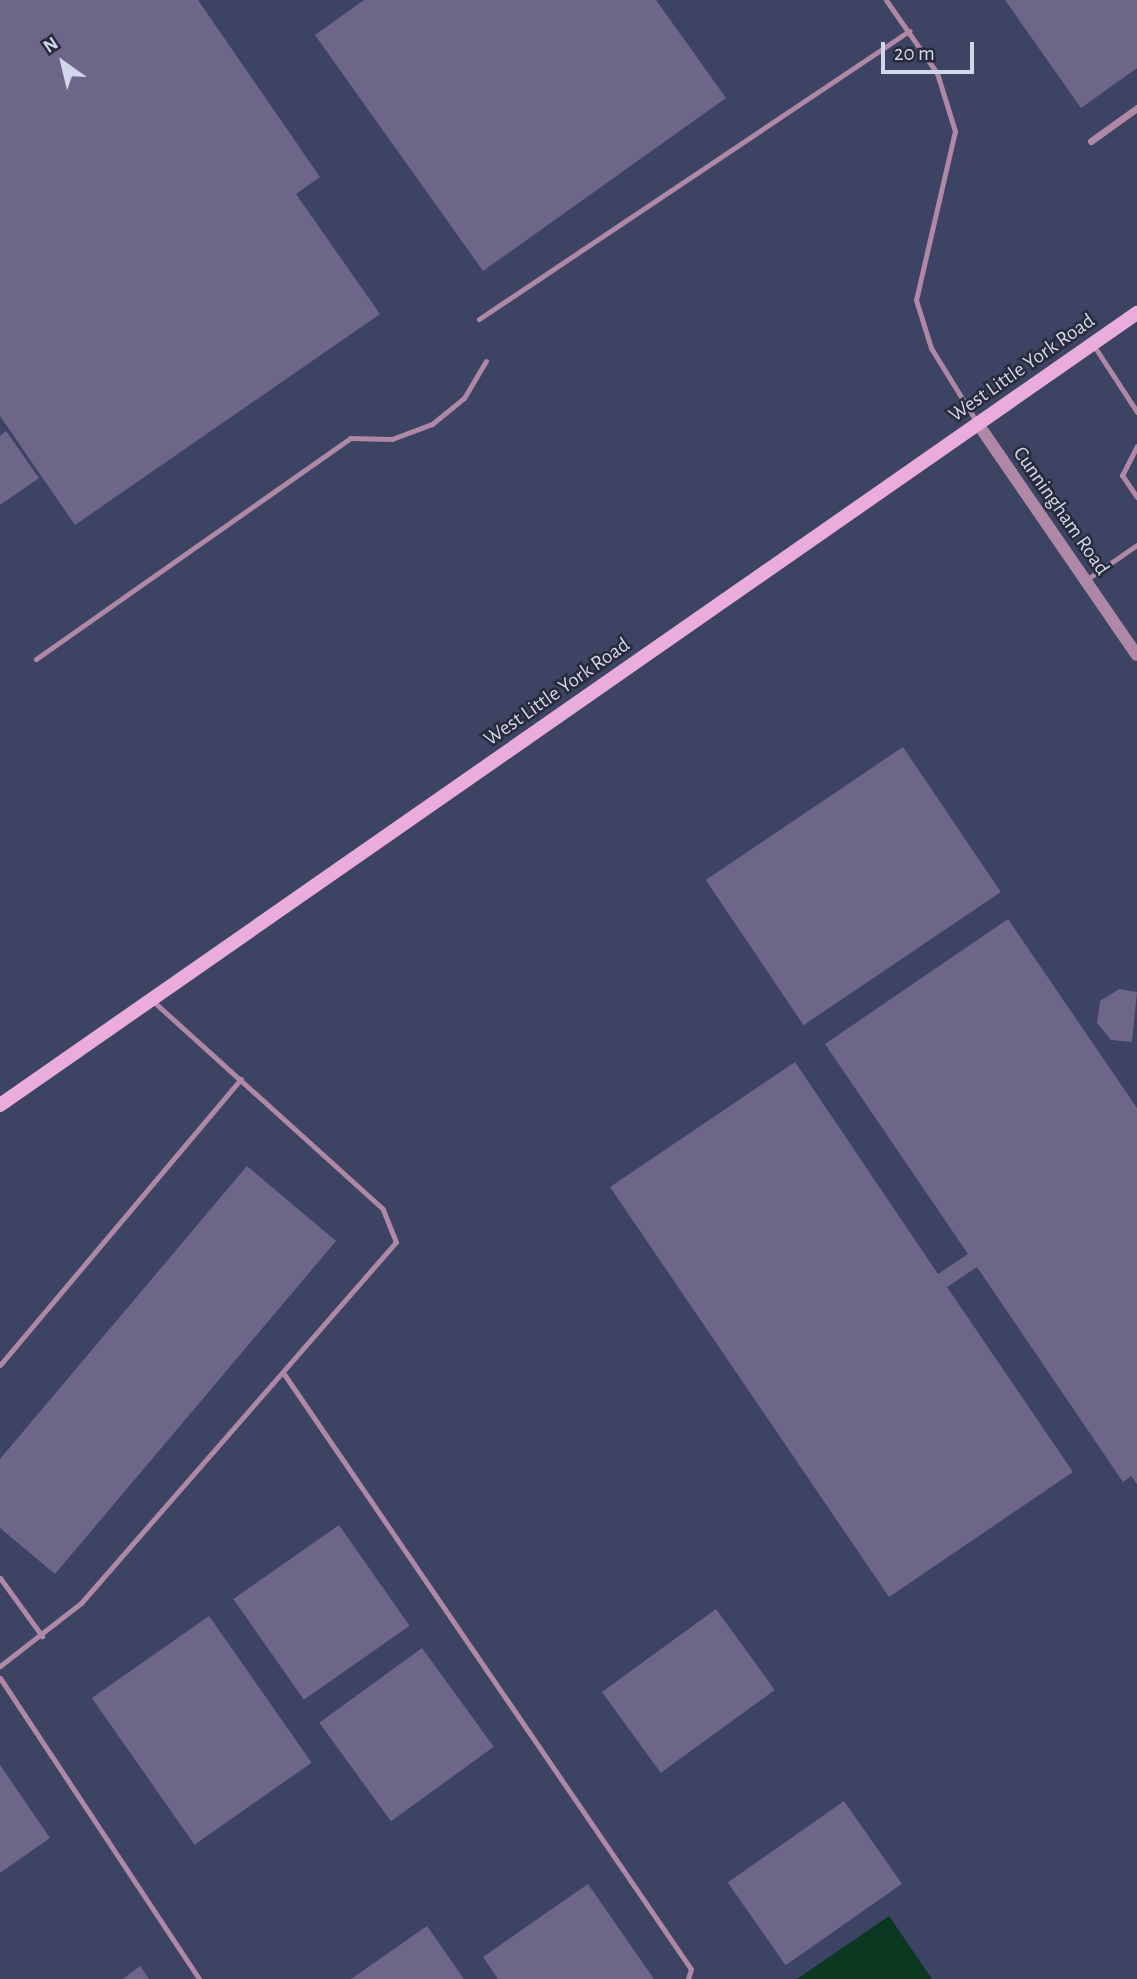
<!DOCTYPE html>
<html>
<head>
<meta charset="utf-8">
<style>
	body { margin:0 }
	#map { position:relative; width:1137px; height:1979px; overflow:hidden; background:#3d4363; font-family:"Alegreya Sans",sans-serif }
	div>[style] { position:absolute }
	.water>* { inset:0; background:#0b3820 }
	.building>* { inset:0; background:#6e6689; transform-origin:0 0 }
	.service>* { height:5px; margin:-2.5px; padding:0 2.5px; transform-origin:2.5px; border-radius:2.5px; background:#af88a5 }
	.minor>* { height:7px; margin:-3.5px; padding:0 3.5px; transform-origin:3.5px; border-radius:3.5px; background:#af88a5 }
	.tertiary>* { height:12px; margin:-6px; padding:0 6px; transform-origin:6px; border-radius:6px; background:#af88a5 }
	.secondary>* { height:14px; margin:-7px; padding:0 7px; transform-origin:7px; border-radius:7px; background:#eaacdb }
	span { translate:-50% -50%; white-space:nowrap; text-align:center; line-height:1.15; -webkit-text-stroke:5px #272b3a; paint-order:stroke }
	.street-label { font-size:21px; color:#d2d6ea }
	.north { position:absolute; left:28px; top:28px; width:70px; height:70px; -webkit-text-stroke:5px #272b3a; paint-order:stroke; rotate:326deg; font-size:19px; font-weight:700; line-height:28px; text-align:center; color:#d2d6ea }
	.north::after { content:''; display:block; margin:auto; width:24px; height:32px; background:#d2d6ea; clip-path:polygon(50% 0,100% 100%,50% 72%,0 100%) }
	.scale { position:absolute; left:881px; top:42px; width:93px; height:32px; box-sizing:border-box; border:4px solid #d2d6ea; border-top:0; padding-left:9px; font-size:21px; line-height:24px; white-space:nowrap; color:#d2d6ea; -webkit-text-stroke:5px #272b3a; paint-order:stroke }
</style>
</head>
<body>
<div id="map">
	<div class="water">
		<div style="clip-path:polygon(889px 1916px,932px 1979px,797px 1979px)"></div>
	</div>
	<div class="building">
		<div style="clip-path:polygon(0 0,198px 0,320px 177px,296px 194px,380px 314px,75px 525px,0 416px)"></div>
		<div style="clip-path:polygon(364px 0,656px 0,726px 98px,483px 271px,315px 35px)"></div>
		<div style="clip-path:polygon(1005px 0,1137px 0,1137px 68px,1081px 108px)"></div>
		<div style="clip-path:polygon(6px 431px,39px 478px,0 505px,0 436px)"></div>
		<div style="left:903px;top:747px;width:175px;height:238px;rotate:56deg"></div>
		<div style="clip-path:polygon(1008px 919px,1137px 1108px,1137px 1484px,1131px 1476px,1123px 1482px,977px 1267px,947px 1287px,1073px 1472px,889px 1597px,610px 1187px,795px 1062px,938px 1274px,968px 1254px,825px 1044px)"></div>
		<div style="clip-path:polygon(1119px 989px,1137px 992px,1132px 1042px,1111px 1040px,1097px 1023px,1100px 1001px)"></div>
		<div style="clip-path:polygon(247px 1166px,336px 1241px,55px 1574px,0 1528px,0 1459px)"></div>
		<div style="left:339px;top:1525px;width:123px;height:129px;rotate:55deg"></div>
		<div style="left:716px;top:1609px;width:100px;height:141px;rotate:54deg"></div>
		<div style="left:209px;top:1616px;width:179px;height:143px;rotate:55deg"></div>
		<div style="left:422px;top:1648px;width:122px;height:127px;rotate:54deg"></div>
		<div style="clip-path:polygon(0 1765px,50px 1838px,0 1873px)"></div>
		<div style="left:844px;top:1801px;width:101px;height:142px;rotate:55deg"></div>
		<div style="clip-path:polygon(588px 1884px,654px 1979px,498px 1979px,483px 1957px)"></div>
		<div style="clip-path:polygon(427px 1926px,464px 1979px,351px 1979px)"></div>
		<div style="clip-path:polygon(140px 1966px,149px 1979px,123px 1979px)"></div>
	</div>
	<div class="service">
		<div style="left:886px;top:0;width:89px;rotate:55.1deg"></div>
		<div style="left:937px;top:73px;width:61px;rotate:72.8deg"></div>
		<div style="left:955px;top:131px;width:173px;rotate:103deg"></div>
		<div style="left:916px;top:300px;width:50px;rotate:72.6deg"></div>
		<div style="left:931px;top:348px;width:89px;rotate:58.3deg"></div>
		<div style="left:479px;top:319px;width:518px;rotate:-33.81deg"></div>
		<div style="left:1094px;top:346px;width:79px;rotate:56.9deg"></div>
		<div style="left:1137px;top:446px;width:33px;rotate:117deg"></div>
		<div style="left:1122px;top:475px;width:27px;rotate:56deg"></div>
		<div style="left:1086px;top:580px;width:62px;rotate:-34.5deg"></div>
		<div style="left:36px;top:659px;width:384px;rotate:-35.1deg"></div>
		<div style="left:350px;top:438px;width:42px;rotate:1.4deg"></div>
		<div style="left:392px;top:439px;width:43px;rotate:-20.6deg"></div>
		<div style="left:432px;top:424px;width:41px;rotate:-39.1deg"></div>
		<div style="left:464px;top:398px;width:43px;rotate:-59.3deg"></div>
		<div style="left:0;top:1365px;width:374px;rotate:-49.9deg"></div>
		<div style="left:284px;top:1374px;width:721px;rotate:55.63deg"></div>
		<div style="left:691px;top:1969px;width:10px;rotate:107deg"></div>
		<div style="left:0;top:1578px;width:72px;rotate:54.1deg"></div>
		<div style="left:0;top:1666px;width:103px;rotate:-37.9deg"></div>
		<div style="left:81px;top:1603px;width:479px;rotate:-48.9deg"></div>
		<div style="left:396px;top:1242px;width:35px;rotate:-112deg"></div>
		<div style="left:383px;top:1209px;width:310px;rotate:-137.9deg"></div>
		<div style="left:0;top:1678px;width:361px;rotate:56.5deg"></div>
	</div>
	<div class="minor">
		<div style="left:1091px;top:141px;width:57px;rotate:-35.7deg"></div>
	</div>
	<div class="tertiary">
		<div style="left:978px;top:424px;width:280px;rotate:55.5deg"></div>
	</div>
	<div class="secondary">
		<div style="left:0;top:1105px;width:1386px;rotate:-34.86deg"></div>
	</div>
	<div class="street-label">
		<span style="left:1022px;top:368px;rotate:-35deg">West Little York Road</span>
		<span style="left:1061px;top:511px;rotate:55deg">Cunningham Road</span>
		<span style="left:557px;top:692px;rotate:-35deg">West Little York Road</span>
	</div>
	<div class="north">N</div>
	<div class="scale">20 m</div>
</div>
</body>
</html>
